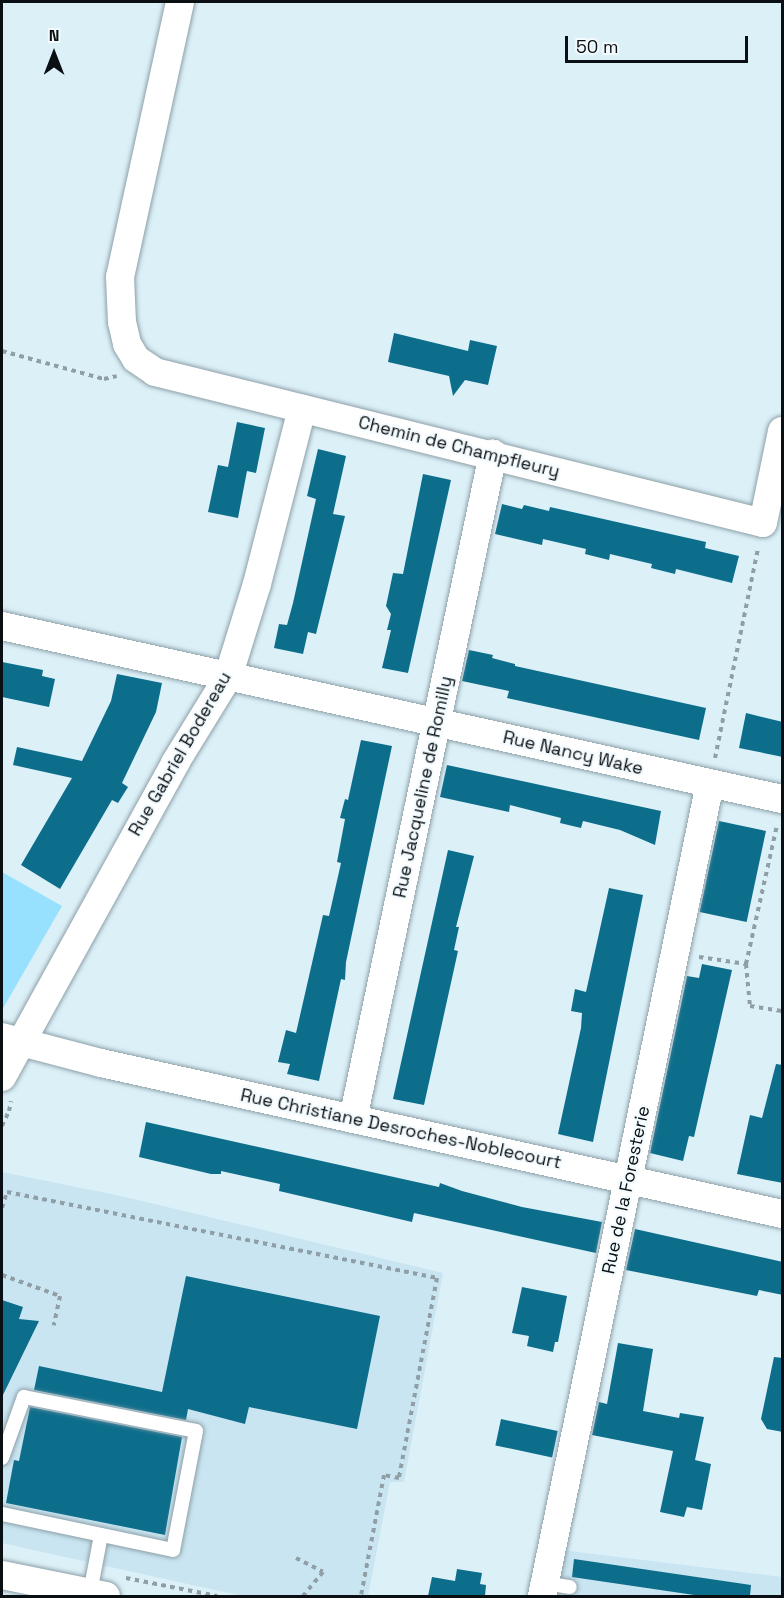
<!DOCTYPE html>
<html>
<head>
<meta charset="utf-8">
<style>
	body { margin:0 }
	#map { position:relative; width:784px; height:1598px; overflow:hidden; background:#dcf0f8; font-family:"Space Grotesk",sans-serif }
	div>[style] { position:absolute }
	.built>* { inset:0; background:#c9e5f1 }
	.green>* { inset:0; background:#97e0fe }
	.building>* { inset:0; background:#0d6e8c; transform-origin:0 0 }
	.path>* { height:4px; margin-top:-2px; transform-origin:0; background:repeating-linear-gradient(90deg,#909fa6 0 4.5px,transparent 0 9px) }
	.roads { filter:drop-shadow(0 0 2px #8da0a8) drop-shadow(0 0 2px #8da0a8) }
	.lane>* { height:14px; margin:-7px; padding:0 7px; transform-origin:7px; border-radius:7px; background:#fff }
	.street>* { height:28px; margin:-14px; padding:0 14px; transform-origin:14px; border-radius:14px; background:#fff }
	span { translate:-50% -50%; white-space:nowrap; text-align:center; line-height:1.15; -webkit-text-stroke:4.5px #f3fbfe; paint-order:stroke }
	.street-label { font-size:18px; color:#090f12 }
	.frame { position:absolute; inset:0; border:3px solid #090f12; pointer-events:none }
	.north { position:absolute; left:24px; top:24px; width:60px; height:60px; -webkit-text-stroke:4px #f3fbfe; paint-order:stroke; rotate:0deg; font-size:16px; font-weight:700; line-height:24px; text-align:center; color:#090f12 }
	.north::after { content:''; display:block; margin:auto; width:21px; height:27px; background:#090f12; clip-path:polygon(50% 0,100% 100%,50% 72%,0 100%) }
	.scale { position:absolute; left:565px; top:36px; width:183px; height:27px; box-sizing:border-box; border:3px solid #090f12; border-top:0; padding-left:8px; font-size:18px; line-height:21px; white-space:nowrap; color:#090f12; -webkit-text-stroke:4px #f3fbfe; paint-order:stroke }
</style>
</head>
<body>
<div id="map">
	<div class="built">
		<div style="clip-path:polygon(2px 1172px,121px 1196px,443px 1273px,404px 1482px,390px 1482px,368px 1596px,242px 1596px,2px 1543px)"></div>
		<div style="clip-path:polygon(561px 1550px,782px 1577px,782px 1596px,549px 1596px)"></div>
	</div>
	<div class="green">
		<div style="clip-path:polygon(2px 872px,62px 906px,2px 1010px)"></div>
	</div>
	<div class="building">
		<div style="clip-path:polygon(394px 333px,468px 351px,470px 340px,497px 346px,488px 385px,465px 380px,453px 396px,449px 376px,388px 362px)"></div>
		<div style="clip-path:polygon(237px 422px,265px 428px,256px 473px,247px 471px,238px 518px,208px 512px,218px 465px,228px 467px)"></div>
		<div style="clip-path:polygon(318px 449px,346px 456px,333px 514px,345px 516px,316px 634px,308px 632px,303px 654px,274px 648px,279px 624px,287px 625px,293px 603px,316px 499px,307px 496px)"></div>
		<div style="clip-path:polygon(423px 474px,451px 480px,408px 673px,382px 668px,391px 630px,387px 630px,391px 614px,386px 606px,393px 573px,403px 574px)"></div>
		<div style="clip-path:polygon(502px 504px,522px 509px,524px 505px,549px 511px,550px 507px,706px 542px,705px 548px,739px 556px,732px 583px,676px 569px,675px 574px,651px 568px,652px 564px,610px 554px,609px 560px,585px 554px,586px 549px,543px 539px,542px 545px,495px 534px)"></div>
		<div style="clip-path:polygon(469px 650px,493px 655px,492px 658px,515px 664px,515px 666px,706px 708px,699px 740px,507px 698px,509px 691px,462px 681px)"></div>
		<div style="clip-path:polygon(2px 662px,43px 670px,42px 676px,55px 679px,49px 707px,2px 697px)"></div>
		<div style="clip-path:polygon(117px 674px,162px 683px,156px 712px,122px 783px,128px 787px,118px 803px,112px 800px,60px 889px,21px 865px,72px 778px,13px 765px,17px 747px,82px 761px,111px 701px)"></div>
		<div style="clip-path:polygon(746px 713px,783px 722px,783px 757px,739px 748px)"></div>
		<div style="clip-path:polygon(361px 740px,392px 746px,346px 962px,345px 980px,341px 979px,319px 1081px,287px 1074px,290px 1064px,278px 1062px,286px 1030px,296px 1033px,323px 915px,329px 916px,341px 863px,337px 862px,345px 819px,340px 818px,345px 799px,348px 800px)"></div>
		<div style="clip-path:polygon(447px 765px,661px 811px,655px 845px,620px 830px,583px 821px,581px 828px,560px 823px,561px 818px,510px 805px,509px 812px,440px 797px)"></div>
		<div style="left:719px;top:821px;width:48px;height:93px;rotate:12deg"></div>
		<div style="clip-path:polygon(448px 850px,474px 856px,456px 927px,459px 927px,454px 950px,458px 951px,424px 1105px,393px 1099px)"></div>
		<div style="clip-path:polygon(609px 888px,643px 895px,593px 1142px,558px 1134px,581px 1028px,582px 1013px,571px 1011px,575px 989px,586px 992px)"></div>
		<div style="clip-path:polygon(702px 964px,732px 970px,694px 1137px,689px 1136px,683px 1161px,650px 1153px,687px 976px,699px 978px)"></div>
		<div style="clip-path:polygon(776px 1064px,783px 1065px,783px 1183px,737px 1174px,750px 1115px,762px 1118px)"></div>
		<div style="clip-path:polygon(146px 1122px,439px 1187px,440px 1183px,462px 1191px,522px 1207px,602px 1222px,596px 1253px,414px 1213px,412px 1222px,279px 1191px,280px 1184px,221px 1171px,221px 1174px,211px 1174px,139px 1157px)"></div>
		<div style="clip-path:polygon(635px 1229px,783px 1262px,783px 1295px,759px 1290px,757px 1296px,626px 1270px)"></div>
		<div style="clip-path:polygon(186px 1276px,380px 1316px,357px 1429px,249px 1407px,245px 1424px,188px 1409px,186px 1420px,34px 1390px,39px 1366px,162px 1392px)"></div>
		<div style="clip-path:polygon(522px 1287px,567px 1296px,558px 1342px,555px 1342px,553px 1352px,527px 1346px,529px 1336px,512px 1333px)"></div>
		<div style="clip-path:polygon(2px 1300px,23px 1307px,19px 1319px,39px 1321px,2px 1397px)"></div>
		<div style="clip-path:polygon(618px 1343px,653px 1349px,643px 1411px,679px 1418px,680px 1413px,704px 1417px,695px 1460px,711px 1464px,702px 1510px,687px 1507px,684px 1517px,660px 1512px,673px 1451px,592px 1435px,599px 1402px,607px 1404px)"></div>
		<div style="clip-path:polygon(774px 1357px,783px 1358px,783px 1432px,767px 1429px,761px 1419px)"></div>
		<div style="clip-path:polygon(30px 1407px,182px 1437px,165px 1535px,6px 1503px,14px 1460px,19px 1461px)"></div>
		<div style="left:501px;top:1419px;width:58px;height:27px;rotate:12deg"></div>
		<div style="clip-path:polygon(574px 1559px,751px 1585px,750px 1596px,701px 1596px,572px 1577px)"></div>
		<div style="clip-path:polygon(457px 1569px,482px 1573px,480px 1584px,486px 1585px,485px 1596px,428px 1596px,432px 1577px,455px 1581px)"></div>
	</div>
	<div class="path">
		<div style="left:2px;top:351px;width:106px;rotate:15.4deg"></div>
		<div style="left:104px;top:379px;width:13px;rotate:-13deg"></div>
		<div style="left:715px;top:758px;width:214px;rotate:-78.4deg"></div>
		<div style="left:699px;top:957px;width:48px;rotate:8.5deg"></div>
		<div style="left:746px;top:964px;width:142px;rotate:-77.4deg"></div>
		<div style="left:746px;top:964px;width:42px;rotate:84.6deg"></div>
		<div style="left:750px;top:1006px;width:32px;rotate:9deg"></div>
		<div style="left:2px;top:1126px;width:17px;rotate:-65deg"></div>
		<div style="left:9px;top:1111px;width:10px;rotate:-79deg"></div>
		<div style="left:2px;top:1208px;width:17px;rotate:-73deg"></div>
		<div style="left:7px;top:1192px;width:439px;rotate:11.3deg"></div>
		<div style="left:437px;top:1278px;width:204px;rotate:100.8deg"></div>
		<div style="left:399px;top:1478px;width:15px;rotate:-169deg"></div>
		<div style="left:384px;top:1475px;width:123px;rotate:100.8deg"></div>
		<div style="left:2px;top:1275px;width:62px;rotate:19.9deg"></div>
		<div style="left:60px;top:1296px;width:30px;rotate:102deg"></div>
		<div style="left:296px;top:1558px;width:30px;rotate:27deg"></div>
		<div style="left:323px;top:1572px;width:31px;rotate:130deg"></div>
		<div style="left:126px;top:1578px;width:93px;rotate:11.2deg"></div>
	</div>
	<div class="roads">
		<div class="lane">
			<div style="left:2px;top:1458px;width:65px;rotate:-70.2deg"></div>
			<div style="left:24px;top:1397px;width:175px;rotate:11.2deg"></div>
			<div style="left:196px;top:1431px;width:121px;rotate:100.9deg"></div>
			<div style="left:173px;top:1550px;width:175px;rotate:-168.1deg"></div>
			<div style="left:544px;top:1583px;width:26px;rotate:9deg"></div>
			<div style="left:90px;top:1593px;width:59px;rotate:-79.3deg"></div>
		</div>
		<div class="street">
			<div style="left:180px;top:2px;width:281px;rotate:102.3deg"></div>
			<div style="left:120px;top:277px;width:45px;rotate:87.5deg"></div>
			<div style="left:122px;top:322px;width:23px;rotate:77deg"></div>
			<div style="left:127px;top:344px;width:17px;rotate:59deg"></div>
			<div style="left:136px;top:359px;width:23px;rotate:34deg"></div>
			<div style="left:155px;top:372px;width:626px;rotate:13.95deg"></div>
			<div style="left:763px;top:523px;width:94px;rotate:-78.3deg"></div>
			<div style="left:2px;top:626px;width:799px;rotate:12.51deg"></div>
			<div style="left:2px;top:1037px;width:102px;rotate:14.7deg"></div>
			<div style="left:101px;top:1063px;width:698px;rotate:12.5deg"></div>
			<div style="left:2px;top:1077px;width:359px;rotate:-61.1deg"></div>
			<div style="left:175px;top:763px;width:101px;rotate:-58.4deg"></div>
			<div style="left:228px;top:677px;width:97px;rotate:-72.7deg"></div>
			<div style="left:257px;top:584px;width:181px;rotate:-75.6deg"></div>
			<div style="left:353px;top:1119px;width:680px;rotate:-78.11deg"></div>
			<div style="left:2px;top:1575px;width:106px;rotate:11.4deg"></div>
			<div style="left:542px;top:1596px;width:830px;rotate:-78.32deg"></div>
		</div>
	</div>
	<div class="street-label">
		<span style="left:459px;top:447px;rotate:14deg">Chemin de Champfleury</span>
		<span style="left:573px;top:753px;rotate:13deg">Rue Nancy Wake</span>
		<span style="left:180px;top:754px;rotate:-60deg">Rue Gabriel Bodereau</span>
		<span style="left:423px;top:787px;rotate:-78deg">Rue Jacqueline de Romilly</span>
		<span style="left:401px;top:1129px;rotate:12deg">Rue Christiane Desroches-Noblecourt</span>
		<span style="left:626px;top:1190px;rotate:-78deg">Rue de la Foresterie</span>
	</div>
	<div class="frame"></div>
	<div class="north">N</div>
	<div class="scale">50 m</div>
</div>
</body>
</html>
